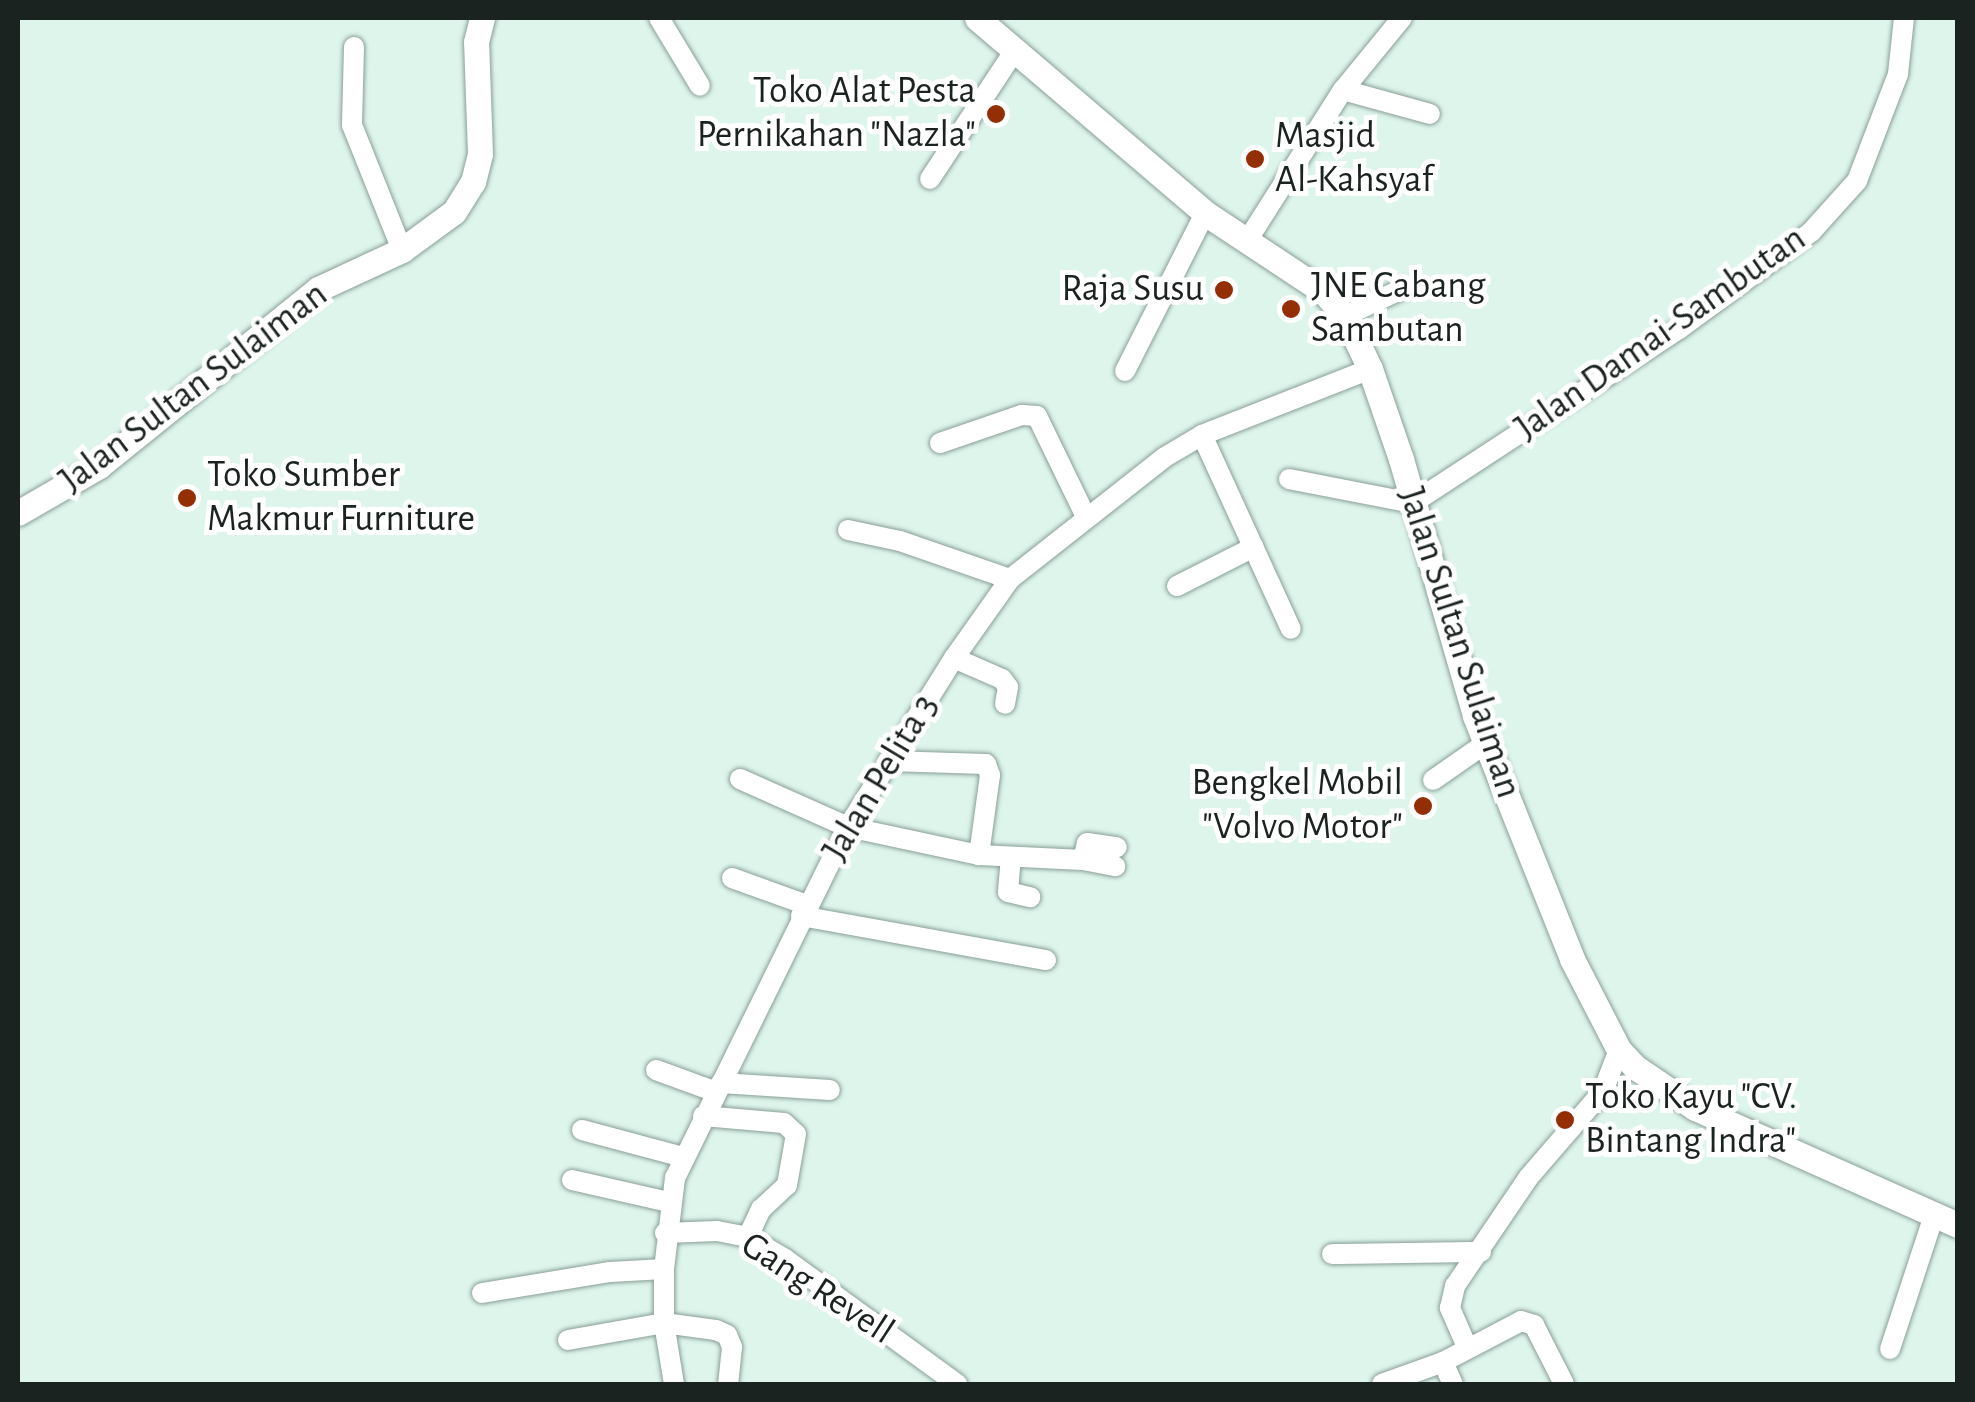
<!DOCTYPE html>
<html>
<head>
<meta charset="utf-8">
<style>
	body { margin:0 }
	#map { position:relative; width:1975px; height:1402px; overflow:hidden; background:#def5ec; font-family:"Alegreya Sans",sans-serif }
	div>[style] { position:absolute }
	.roads { filter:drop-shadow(0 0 2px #899f97) drop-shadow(0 0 2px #899f97) }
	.minor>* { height:20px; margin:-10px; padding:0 10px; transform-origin:10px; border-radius:10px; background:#fff }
	.major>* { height:25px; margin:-12.5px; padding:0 12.5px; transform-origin:12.5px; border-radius:12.5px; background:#fff }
	.dots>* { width:28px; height:28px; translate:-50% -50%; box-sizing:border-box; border:5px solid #fff; border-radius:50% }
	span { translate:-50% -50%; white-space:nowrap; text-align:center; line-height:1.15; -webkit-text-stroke:10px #fff; paint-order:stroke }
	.poi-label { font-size:38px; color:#1b2320 }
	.right { translate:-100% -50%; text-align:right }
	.left { translate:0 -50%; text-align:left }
	.street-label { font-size:38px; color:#1b2320 }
	.frame { position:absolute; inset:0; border:20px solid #1b2320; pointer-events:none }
</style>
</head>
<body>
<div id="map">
	<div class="roads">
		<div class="minor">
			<div style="left:659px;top:18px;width:79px;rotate:58.9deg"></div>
			<div style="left:354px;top:47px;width:78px;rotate:91.5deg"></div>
			<div style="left:352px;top:125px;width:135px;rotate:68.2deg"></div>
			<div style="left:1343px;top:90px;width:90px;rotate:15.4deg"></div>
			<div style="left:930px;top:179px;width:151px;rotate:-56.6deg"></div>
			<div style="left:1247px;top:241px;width:179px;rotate:-57.6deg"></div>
			<div style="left:1343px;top:90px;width:93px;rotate:-50.7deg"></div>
			<div style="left:1345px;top:316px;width:63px;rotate:-25.3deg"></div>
			<div style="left:1125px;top:371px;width:177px;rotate:-63.1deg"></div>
			<div style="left:1202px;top:435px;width:213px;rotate:65.4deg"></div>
			<div style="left:940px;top:443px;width:87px;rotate:-18.9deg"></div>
			<div style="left:1022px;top:415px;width:15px;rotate:4deg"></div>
			<div style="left:1037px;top:416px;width:112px;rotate:64.1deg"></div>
			<div style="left:1289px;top:479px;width:126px;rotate:11deg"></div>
			<div style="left:1413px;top:503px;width:318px;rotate:-33.2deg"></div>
			<div style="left:1679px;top:329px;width:164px;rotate:-36.3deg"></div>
			<div style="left:1811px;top:232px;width:69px;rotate:-48deg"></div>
			<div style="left:1857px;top:181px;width:115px;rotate:-69deg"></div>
			<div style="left:1898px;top:74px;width:56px;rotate:-83.9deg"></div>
			<div style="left:848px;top:530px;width:53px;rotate:11.9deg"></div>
			<div style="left:900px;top:541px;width:116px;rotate:19.1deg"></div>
			<div style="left:1177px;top:586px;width:86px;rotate:-26.9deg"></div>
			<div style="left:954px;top:658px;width:52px;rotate:23.6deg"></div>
			<div style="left:1002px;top:679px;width:10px;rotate:53deg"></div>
			<div style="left:1008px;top:687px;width:17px;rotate:100deg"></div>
			<div style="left:888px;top:761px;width:98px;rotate:1.8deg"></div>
			<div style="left:986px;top:764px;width:12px;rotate:70deg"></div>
			<div style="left:990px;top:775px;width:81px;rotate:97.8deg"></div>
			<div style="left:740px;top:779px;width:118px;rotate:24deg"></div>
			<div style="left:848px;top:827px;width:134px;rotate:12.1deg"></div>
			<div style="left:979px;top:855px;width:104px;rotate:2.8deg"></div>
			<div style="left:1083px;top:860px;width:33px;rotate:11deg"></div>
			<div style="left:1433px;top:780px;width:65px;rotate:-34.9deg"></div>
			<div style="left:1011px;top:857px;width:35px;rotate:95deg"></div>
			<div style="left:1008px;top:892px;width:23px;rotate:13deg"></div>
			<div style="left:1083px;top:860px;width:17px;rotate:-77deg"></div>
			<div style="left:1087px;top:843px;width:30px;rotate:8deg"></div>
			<div style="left:732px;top:878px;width:80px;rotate:19.8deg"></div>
			<div style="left:801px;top:916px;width:249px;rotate:10.2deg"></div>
			<div style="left:656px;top:1070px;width:64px;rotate:20.1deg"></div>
			<div style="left:721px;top:1083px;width:109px;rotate:3.7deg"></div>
			<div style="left:703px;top:1116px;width:81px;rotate:4.9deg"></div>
			<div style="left:784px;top:1123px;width:16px;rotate:43deg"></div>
			<div style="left:796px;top:1134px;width:52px;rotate:100deg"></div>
			<div style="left:787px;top:1185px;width:35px;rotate:137deg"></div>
			<div style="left:761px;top:1209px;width:31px;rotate:115deg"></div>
			<div style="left:582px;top:1130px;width:105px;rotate:15deg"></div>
			<div style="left:572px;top:1180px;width:99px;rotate:12.8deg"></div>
			<div style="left:665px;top:1233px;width:52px;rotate:-2.2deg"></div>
			<div style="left:717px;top:1231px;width:32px;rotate:11deg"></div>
			<div style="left:748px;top:1237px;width:43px;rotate:30.7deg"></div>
			<div style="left:785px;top:1259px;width:213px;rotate:36deg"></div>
			<div style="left:1332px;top:1254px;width:149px;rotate:-0.8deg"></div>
			<div style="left:482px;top:1293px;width:130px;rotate:-9.3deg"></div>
			<div style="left:610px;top:1272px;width:54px;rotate:-3.2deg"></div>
			<div style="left:568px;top:1340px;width:97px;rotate:-10deg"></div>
			<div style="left:664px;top:1323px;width:52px;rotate:7.7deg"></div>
			<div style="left:716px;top:1330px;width:12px;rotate:24deg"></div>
			<div style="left:727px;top:1335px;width:13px;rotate:67deg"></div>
			<div style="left:732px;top:1347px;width:37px;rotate:96deg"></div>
			<div style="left:1467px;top:1347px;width:43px;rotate:-113.6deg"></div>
			<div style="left:1450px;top:1308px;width:23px;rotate:-77deg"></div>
			<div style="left:1455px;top:1286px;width:130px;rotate:-55.9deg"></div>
			<div style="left:1528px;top:1178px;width:115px;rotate:-49.2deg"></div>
			<div style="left:1603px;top:1091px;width:44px;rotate:-68.7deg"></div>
			<div style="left:1890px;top:1349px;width:141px;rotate:-71.8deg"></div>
			<div style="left:1443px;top:1362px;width:24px;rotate:66deg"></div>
			<div style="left:674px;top:1384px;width:62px;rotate:-99.3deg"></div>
			<div style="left:664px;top:1323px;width:54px;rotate:-90deg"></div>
			<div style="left:664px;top:1269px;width:92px;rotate:-83.1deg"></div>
			<div style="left:675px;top:1178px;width:391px;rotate:-63.8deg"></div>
			<div style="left:848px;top:827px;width:199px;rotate:-57.9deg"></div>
			<div style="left:954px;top:658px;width:97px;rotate:-54.7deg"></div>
			<div style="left:1010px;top:579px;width:197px;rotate:-38.2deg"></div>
			<div style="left:1165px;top:457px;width:43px;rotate:-30.7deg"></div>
			<div style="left:1202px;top:435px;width:180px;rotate:-21.4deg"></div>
			<div style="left:1382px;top:1384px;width:65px;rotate:-19.8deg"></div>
			<div style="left:1443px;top:1362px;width:88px;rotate:-27.7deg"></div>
			<div style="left:1521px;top:1321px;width:14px;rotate:17deg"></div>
			<div style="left:1534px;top:1325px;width:66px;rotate:63deg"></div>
		</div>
		<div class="major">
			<div style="left:977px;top:18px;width:300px;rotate:40.5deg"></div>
			<div style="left:1205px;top:213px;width:141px;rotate:33.5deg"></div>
			<div style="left:1323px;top:291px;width:33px;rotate:49deg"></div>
			<div style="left:1345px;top:316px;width:59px;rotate:64.7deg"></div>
			<div style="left:1370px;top:369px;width:95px;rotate:71deg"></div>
			<div style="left:1401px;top:459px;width:267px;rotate:73.9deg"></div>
			<div style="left:1475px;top:716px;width:262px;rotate:68.2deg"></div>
			<div style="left:1572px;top:959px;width:102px;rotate:62.7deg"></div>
			<div style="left:1619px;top:1050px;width:23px;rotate:47deg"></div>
			<div style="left:1635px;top:1067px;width:73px;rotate:34.3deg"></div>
			<div style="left:1695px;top:1108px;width:288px;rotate:24deg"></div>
			<div style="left:18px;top:513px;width:94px;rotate:-30.1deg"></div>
			<div style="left:99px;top:466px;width:282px;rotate:-38.9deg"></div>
			<div style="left:318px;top:289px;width:93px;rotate:-24.9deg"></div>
			<div style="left:402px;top:250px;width:64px;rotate:-36.2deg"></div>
			<div style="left:454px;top:212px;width:36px;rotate:-58deg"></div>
			<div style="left:473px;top:182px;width:29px;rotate:-76deg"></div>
			<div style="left:480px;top:154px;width:112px;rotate:-92deg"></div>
			<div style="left:476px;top:42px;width:25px;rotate:-76deg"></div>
		</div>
	</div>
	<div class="dots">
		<div style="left:996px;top:114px;background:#942e05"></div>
		<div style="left:1255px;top:159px;background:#942e05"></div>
		<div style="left:1224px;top:290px;background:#942e05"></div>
		<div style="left:1291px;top:309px;background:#942e05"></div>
		<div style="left:187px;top:498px;background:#942e05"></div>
		<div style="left:1423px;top:806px;background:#942e05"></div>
		<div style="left:1565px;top:1120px;background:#942e05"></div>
	</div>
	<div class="poi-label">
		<span class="right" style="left:976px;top:114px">Toko Alat Pesta<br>Pernikahan "Nazla"</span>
		<span class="left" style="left:1275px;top:159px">Masjid<br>Al-Kahsyaf</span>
		<span class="left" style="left:1311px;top:309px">JNE Cabang<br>Sambutan</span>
		<span class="right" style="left:1204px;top:290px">Raja Susu</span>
		<span class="left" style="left:207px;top:498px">Toko Sumber<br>Makmur Furniture</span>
		<span class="right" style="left:1403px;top:806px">Bengkel Mobil<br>"Volvo Motor"</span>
		<span class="left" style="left:1585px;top:1120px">Toko Kayu "CV.<br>Bintang Indra"</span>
	</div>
	<div class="street-label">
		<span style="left:1661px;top:334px;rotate:-35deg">Jalan Damai-Sambutan</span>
		<span style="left:194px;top:388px;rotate:-37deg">Jalan Sultan Sulaiman</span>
		<span style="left:1459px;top:643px;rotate:72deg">Jalan Sultan Sulaiman</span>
		<span style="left:881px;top:778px;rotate:-59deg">Jalan Pelita 3</span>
		<span style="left:817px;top:1289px;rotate:33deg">Gang Revell</span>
	</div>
	<div class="frame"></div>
</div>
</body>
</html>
